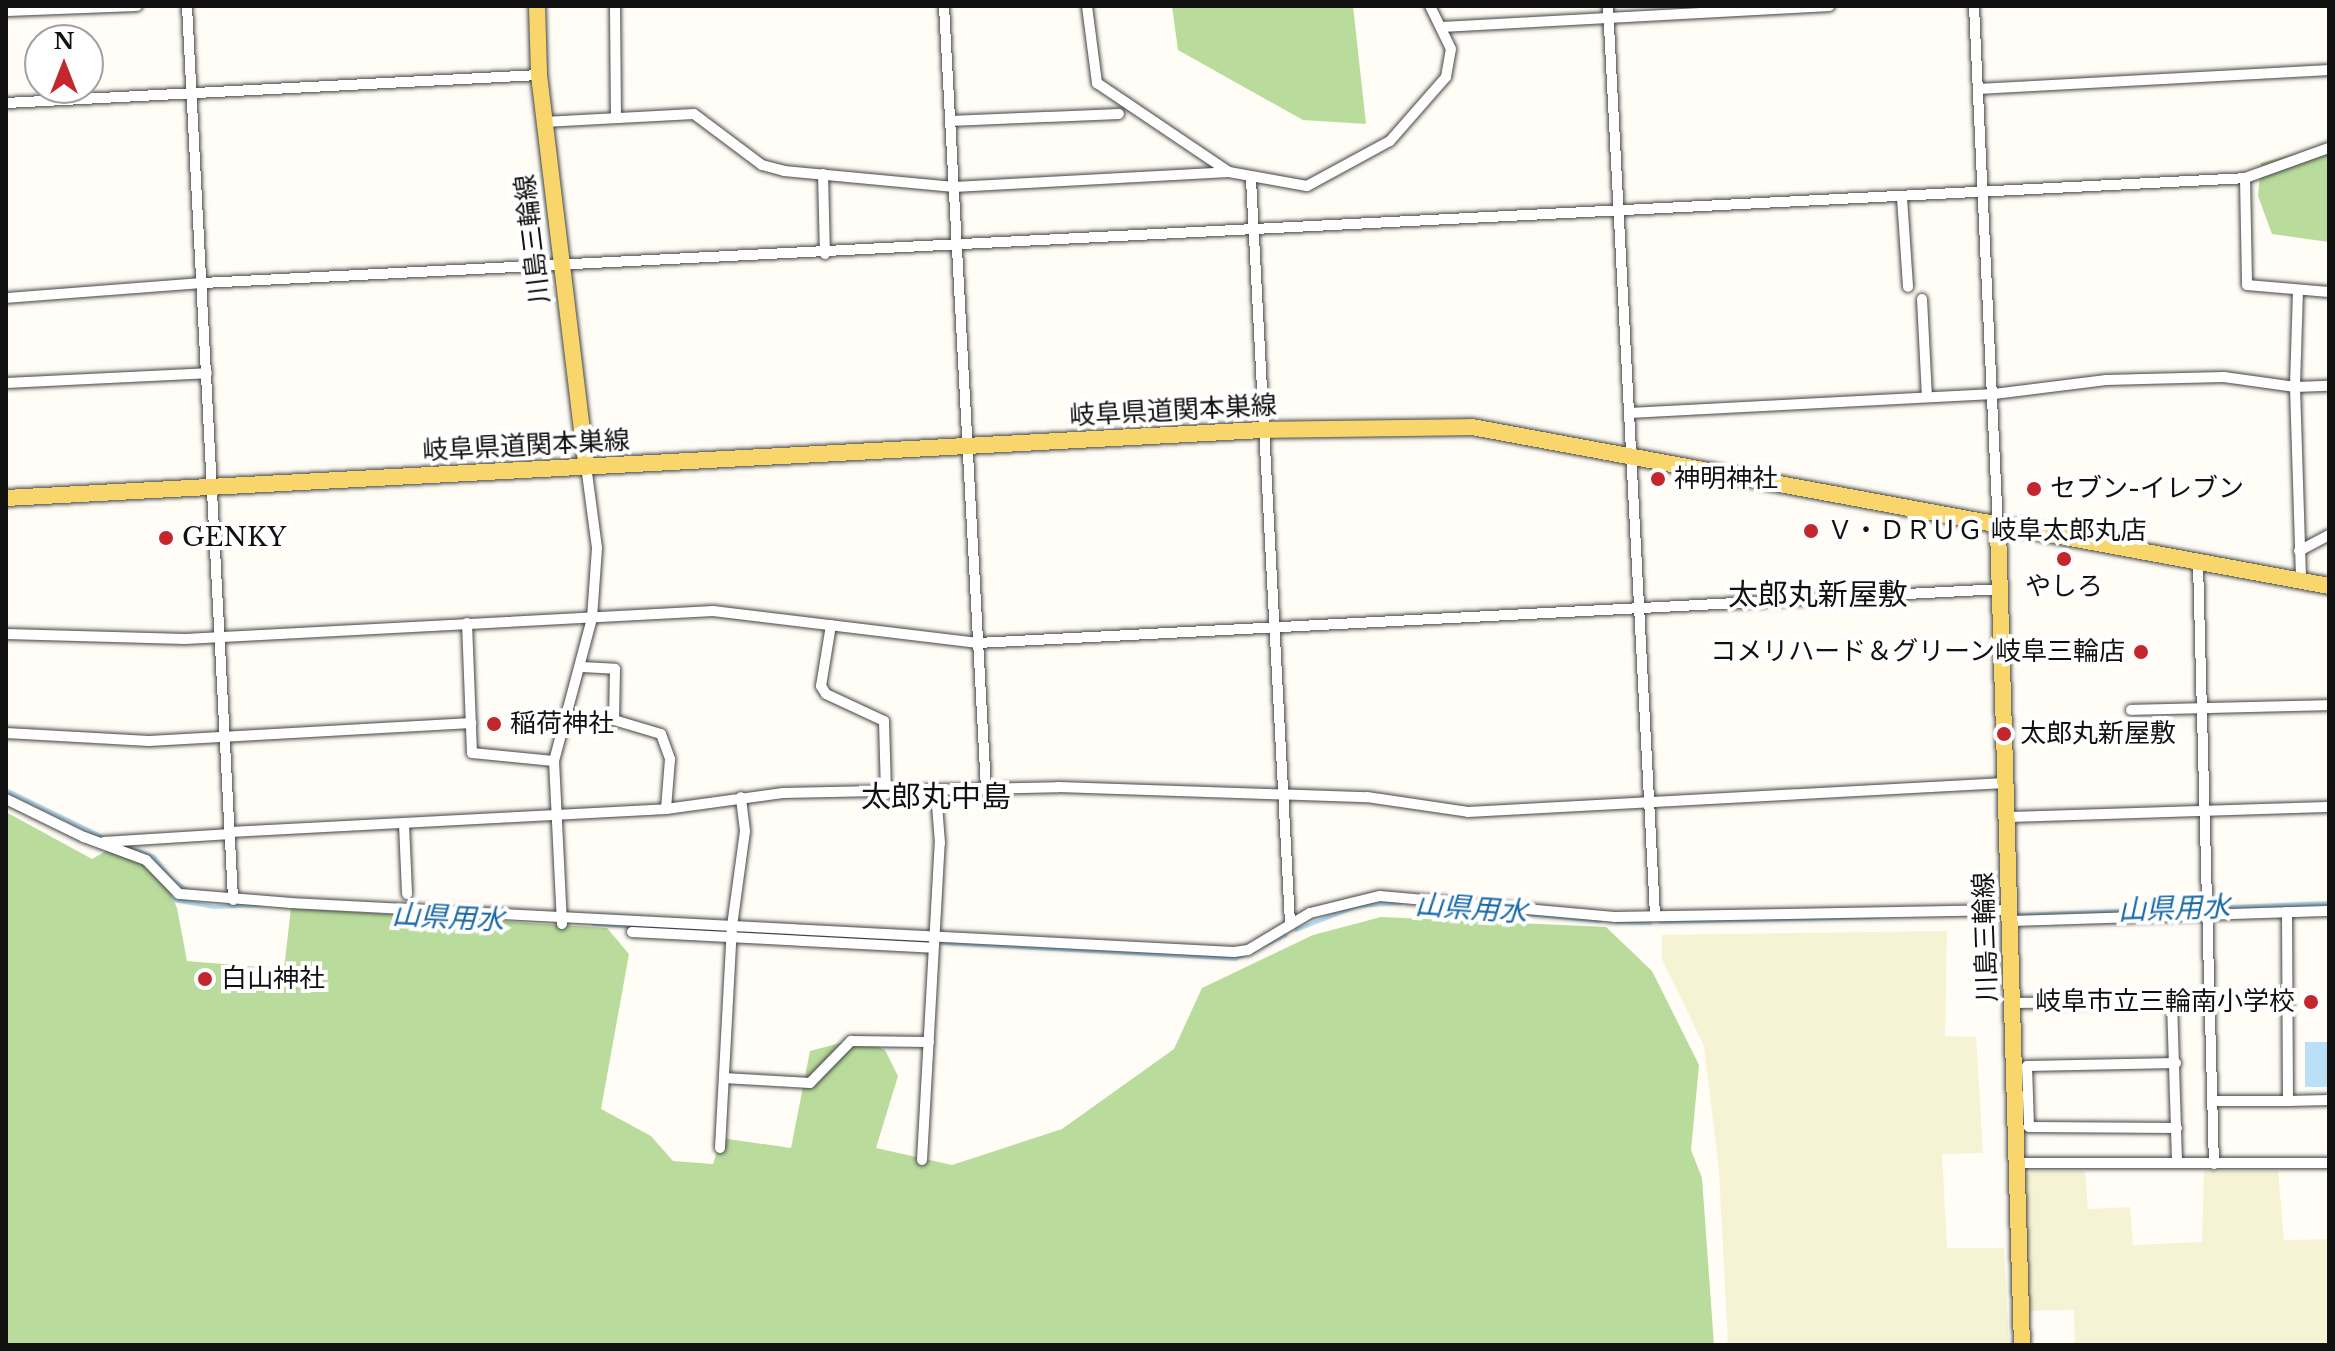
<!DOCTYPE html>
<html>
<head>
<meta charset="utf-8">
<style>
	body { margin:0 }
	#map { position:relative; width:2335px; height:1351px; overflow:hidden; background:#fffdf5; font-family:"Libre Baskerville","Noto Sans JP",serif }
	div>[style] { position:absolute }
	.farmland>* { inset:0; background:#f6f3d4 }
	.forest>* { inset:0; background:#b9dc9c }
	.water>* { inset:0; background:#b9e0f7; transform-origin:0 0 }
	.stream>* { height:4px; margin:-2px; padding:0 2px; transform-origin:2px; border-radius:2px; background:#b9e0f7 }
	.roads { filter:drop-shadow(0 0 2px #444) drop-shadow(0 0 2px #444) }
	.street>* { height:10px; margin:-5px; padding:0 5px; transform-origin:5px; border-radius:5px; background:#fff }
	.primary>* { height:16px; margin:-8px; padding:0 8px; transform-origin:8px; border-radius:8px; background:#f9d66b }
	.dots>* { width:22px; height:22px; translate:-50% -50%; box-sizing:border-box; border:4px solid #fff; border-radius:50% }
	span { translate:-50% -50%; white-space:nowrap; text-align:center; line-height:1.15; -webkit-text-stroke:8px #fff; paint-order:stroke }
	.street-label { font-size:26px; color:#111 }
	.poi-label { font-size:26px; color:#111 }
	.left { translate:0 -50%; text-align:left }
	.right { translate:-100% -50%; text-align:right }
	.water-label { font-size:28px; color:#1768a6; font-style:italic }
	.quarter-label { font-size:30px; color:#111 }
	.frame { position:absolute; inset:0; border:8px solid #111; pointer-events:none }
	.north { position:absolute; left:24px; top:24px; width:80px; height:80px; box-sizing:border-box; background:#fff; border:2px solid #a0a0a0; border-radius:50%; rotate:0deg; font-size:22px; font-weight:700; line-height:32px; text-align:center; color:#111 }
	.north::after { content:''; display:block; margin:auto; width:28px; height:36px; background:#c4262e; clip-path:polygon(50% 0,100% 100%,50% 72%,0 100%) }
</style>
</head>
<body>
<div id="map">
	<div class="farmland">
		<div style="clip-path:polygon(1947px 931px,1945px 1036px,1976px 1037px,1983px 1153px,1942px 1154px,1947px 1248px,2004px 1248px,2009px 1345px,1728px 1345px,1719px 1171px,1704px 1046px,1662px 959px,1662px 935px)"></div>
		<div style="clip-path:polygon(2032px 1171px,2085px 1171px,2088px 1209px,2130px 1207px,2133px 1245px,2202px 1242px,2204px 1171px,2278px 1171px,2284px 1240px,2329px 1239px,2329px 1343px,2075px 1345px,2074px 1310px,2023px 1311px,2025px 1176px)"></div>
	</div>
	<div class="forest">
		<div style="clip-path:polygon(1172px 6px,1353px 6px,1366px 124px,1303px 120px,1178px 50px)"></div>
		<div style="clip-path:polygon(2329px 145px,2329px 242px,2272px 234px,2258px 196px,2261px 163px)"></div>
		<div style="clip-path:polygon(6px 812px,92px 859px,122px 842px,159px 867px,177px 908px,187px 961px,284px 969px,291px 908px,607px 928px,629px 954px,601px 1109px,651px 1136px,673px 1161px,713px 1164px,721px 1138px,791px 1148px,810px 1051px,859px 1038px,885px 1050px,898px 1076px,876px 1148px,952px 1165px,1062px 1129px,1174px 1049px,1202px 988px,1313px 935px,1381px 917px,1606px 927px,1652px 971px,1699px 1065px,1691px 1150px,1702px 1178px,1714px 1345px,6px 1345px)"></div>
	</div>
	<div class="water">
		<div style="left:2305px;top:1042px;width:24px;height:45px"></div>
	</div>
	<div class="stream">
		<div style="left:6px;top:790px;width:108px;rotate:25.9deg"></div>
		<div style="left:120px;top:844px;width:36px;rotate:21deg"></div>
		<div style="left:154px;top:857px;width:28px;rotate:52deg"></div>
		<div style="left:171px;top:879px;width:23px;rotate:34deg"></div>
		<div style="left:174px;top:900px;width:41px;rotate:9.9deg"></div>
		<div style="left:214px;top:907px;width:48px;rotate:-2.4deg"></div>
		<div style="left:1505px;top:912px;width:95px;rotate:5.4deg"></div>
		<div style="left:2019px;top:915px;width:310px;rotate:-2.2deg"></div>
		<div style="left:1972px;top:916px;width:26px;rotate:-2deg"></div>
		<div style="left:1617px;top:922px;width:33px;rotate:2deg"></div>
		<div style="left:1661px;top:922px;width:218px;rotate:-1.3deg"></div>
		<div style="left:594px;top:924px;width:43px;rotate:4deg"></div>
		<div style="left:674px;top:929px;width:50px;rotate:3.4deg"></div>
		<div style="left:1296px;top:930px;width:66px;rotate:-21.2deg"></div>
		<div style="left:1358px;top:906px;width:43px;rotate:-4deg"></div>
		<div style="left:740px;top:932px;width:188px;rotate:3deg"></div>
		<div style="left:943px;top:943px;width:292px;rotate:3.1deg"></div>
		<div style="left:1235px;top:959px;width:56px;rotate:-25.2deg"></div>
	</div>
	<div class="roads">
		<div class="street">
			<div style="left:187px;top:6px;width:895px;rotate:87.05deg"></div>
			<div style="left:615px;top:6px;width:110px;rotate:89.5deg"></div>
			<div style="left:944px;top:6px;width:785px;rotate:86.93deg"></div>
			<div style="left:1087px;top:6px;width:78px;rotate:82.6deg"></div>
			<div style="left:1097px;top:83px;width:159px;rotate:34deg"></div>
			<div style="left:1229px;top:172px;width:79px;rotate:10.2deg"></div>
			<div style="left:1307px;top:186px;width:94px;rotate:-28.5deg"></div>
			<div style="left:1390px;top:141px;width:85px;rotate:-48.8deg"></div>
			<div style="left:1446px;top:77px;width:28px;rotate:-80deg"></div>
			<div style="left:1451px;top:49px;width:48px;rotate:-116deg"></div>
			<div style="left:1608px;top:6px;width:911px;rotate:87.04deg"></div>
			<div style="left:1974px;top:6px;width:523px;rotate:87.37deg"></div>
			<div style="left:6px;top:11px;width:131px;rotate:-2.2deg"></div>
			<div style="left:1442px;top:27px;width:388px;rotate:-3.1deg"></div>
			<div style="left:1978px;top:89px;width:352px;rotate:-3.1deg"></div>
			<div style="left:6px;top:103px;width:534px;rotate:-3.01deg"></div>
			<div style="left:950px;top:121px;width:169px;rotate:-2.4deg"></div>
			<div style="left:544px;top:122px;width:150px;rotate:-3.1deg"></div>
			<div style="left:694px;top:114px;width:85px;rotate:36.9deg"></div>
			<div style="left:762px;top:165px;width:23px;rotate:15deg"></div>
			<div style="left:784px;top:171px;width:171px;rotate:5.4deg"></div>
			<div style="left:954px;top:187px;width:275px;rotate:-3.1deg"></div>
			<div style="left:823px;top:174px;width:80px;rotate:88.6deg"></div>
			<div style="left:2245px;top:178px;width:107px;rotate:88.9deg"></div>
			<div style="left:2247px;top:285px;width:82px;rotate:4.9deg"></div>
			<div style="left:1251px;top:179px;width:746px;rotate:87deg"></div>
			<div style="left:1902px;top:198px;width:89px;rotate:86.1deg"></div>
			<div style="left:2298px;top:290px;width:97px;rotate:91.8deg"></div>
			<div style="left:2295px;top:387px;width:195px;rotate:88.2deg"></div>
			<div style="left:6px;top:298px;width:198px;rotate:-4.4deg"></div>
			<div style="left:203px;top:283px;width:2045px;rotate:-2.94deg"></div>
			<div style="left:2245px;top:178px;width:89px;rotate:-19.7deg"></div>
			<div style="left:1922px;top:299px;width:98px;rotate:87.1deg"></div>
			<div style="left:6px;top:383px;width:201px;rotate:-2.8deg"></div>
			<div style="left:1629px;top:413px;width:365px;rotate:-3deg"></div>
			<div style="left:1994px;top:394px;width:113px;rotate:-7.1deg"></div>
			<div style="left:2106px;top:380px;width:118px;rotate:-1.5deg"></div>
			<div style="left:2224px;top:377px;width:72px;rotate:8deg"></div>
			<div style="left:2295px;top:387px;width:34px;rotate:-2deg"></div>
			<div style="left:2299px;top:551px;width:34px;rotate:-28deg"></div>
			<div style="left:2198px;top:563px;width:601px;rotate:88.48deg"></div>
			<div style="left:467px;top:623px;width:130px;rotate:87.8deg"></div>
			<div style="left:472px;top:753px;width:82px;rotate:5.6deg"></div>
			<div style="left:831px;top:625px;width:62px;rotate:99.3deg"></div>
			<div style="left:821px;top:686px;width:9px;rotate:58deg"></div>
			<div style="left:826px;top:694px;width:64px;rotate:25deg"></div>
			<div style="left:884px;top:721px;width:73px;rotate:88.4deg"></div>
			<div style="left:6px;top:634px;width:179px;rotate:1.6deg"></div>
			<div style="left:185px;top:639px;width:529px;rotate:-3.04deg"></div>
			<div style="left:713px;top:611px;width:267px;rotate:6.9deg"></div>
			<div style="left:978px;top:643px;width:1023px;rotate:-3.02deg"></div>
			<div style="left:582px;top:667px;width:33px;rotate:3deg"></div>
			<div style="left:615px;top:669px;width:51px;rotate:91.1deg"></div>
			<div style="left:614px;top:720px;width:49px;rotate:16.6deg"></div>
			<div style="left:661px;top:734px;width:27px;rotate:70deg"></div>
			<div style="left:670px;top:759px;width:50px;rotate:94.6deg"></div>
			<div style="left:2131px;top:710px;width:198px;rotate:-1.4deg"></div>
			<div style="left:6px;top:733px;width:143px;rotate:3.2deg"></div>
			<div style="left:149px;top:741px;width:323px;rotate:-3.2deg"></div>
			<div style="left:6px;top:799px;width:87px;rotate:26deg"></div>
			<div style="left:84px;top:837px;width:66px;rotate:20.4deg"></div>
			<div style="left:146px;top:860px;width:47px;rotate:45.9deg"></div>
			<div style="left:179px;top:894px;width:111px;rotate:4.6deg"></div>
			<div style="left:290px;top:903px;width:945px;rotate:2.97deg"></div>
			<div style="left:1234px;top:952px;width:14px;rotate:-8deg"></div>
			<div style="left:1248px;top:950px;width:72px;rotate:-30.8deg"></div>
			<div style="left:1310px;top:913px;width:72px;rotate:-13.7deg"></div>
			<div style="left:1380px;top:896px;width:235px;rotate:5.1deg"></div>
			<div style="left:1614px;top:917px;width:394px;rotate:-1deg"></div>
			<div style="left:2007px;top:817px;width:322px;rotate:-1.8deg"></div>
			<div style="left:404px;top:824px;width:70px;rotate:87.5deg"></div>
			<div style="left:230px;top:832px;width:437px;rotate:-3deg"></div>
			<div style="left:666px;top:809px;width:118px;rotate:-7.8deg"></div>
			<div style="left:783px;top:793px;width:275px;rotate:-1.2deg"></div>
			<div style="left:1058px;top:787px;width:309px;rotate:1.9deg"></div>
			<div style="left:1367px;top:797px;width:102px;rotate:8.4deg"></div>
			<div style="left:1468px;top:812px;width:538px;rotate:-3.09deg"></div>
			<div style="left:104px;top:842px;width:126px;rotate:-3.6deg"></div>
			<div style="left:2287px;top:912px;width:189px;rotate:89.7deg"></div>
			<div style="left:2288px;top:1101px;width:41px;rotate:-1.4deg"></div>
			<div style="left:2009px;top:921px;width:320px;rotate:-1.8deg"></div>
			<div style="left:562px;top:924px;width:163px;rotate:-92.8deg"></div>
			<div style="left:554px;top:761px;width:148px;rotate:-75.1deg"></div>
			<div style="left:592px;top:618px;width:70px;rotate:-85.9deg"></div>
			<div style="left:597px;top:548px;width:83px;rotate:-97.6deg"></div>
			<div style="left:632px;top:932px;width:301px;rotate:3deg"></div>
			<div style="left:2012px;top:1003px;width:160px;rotate:-0.4deg"></div>
			<div style="left:2172px;top:1002px;width:161px;rotate:88.2deg"></div>
			<div style="left:2176px;top:1063px;width:149px;rotate:178.8deg"></div>
			<div style="left:2027px;top:1066px;width:61px;rotate:88.1deg"></div>
			<div style="left:2029px;top:1127px;width:148px;rotate:0.4deg"></div>
			<div style="left:724px;top:1078px;width:86px;rotate:3.3deg"></div>
			<div style="left:810px;top:1083px;width:59px;rotate:-45.7deg"></div>
			<div style="left:851px;top:1041px;width:78px;rotate:0.7deg"></div>
			<div style="left:2212px;top:1101px;width:76px"></div>
			<div style="left:720px;top:1148px;width:222px;rotate:-86.9deg"></div>
			<div style="left:732px;top:926px;width:96px;rotate:-82.2deg"></div>
			<div style="left:745px;top:831px;width:34px;rotate:-97deg"></div>
			<div style="left:922px;top:1160px;width:318px;rotate:-86.8deg"></div>
			<div style="left:940px;top:843px;width:51px;rotate:-94.5deg"></div>
			<div style="left:2017px;top:1163px;width:312px"></div>
		</div>
		<div class="primary">
			<div style="left:537px;top:6px;width:69px;rotate:88.3deg"></div>
			<div style="left:539px;top:75px;width:394px;rotate:83.1deg"></div>
			<div style="left:6px;top:498px;width:1259px;rotate:-3.1deg"></div>
			<div style="left:1263px;top:430px;width:209px;rotate:-0.8deg"></div>
			<div style="left:1472px;top:427px;width:872px;rotate:10.51deg"></div>
			<div style="left:1998px;top:528px;width:817px;rotate:88.32deg"></div>
		</div>
	</div>
	<div class="dots">
		<div style="left:1658px;top:479px;background:#c4262e"></div>
		<div style="left:2034px;top:489px;background:#c4262e"></div>
		<div style="left:1811px;top:531px;background:#c4262e"></div>
		<div style="left:166px;top:538px;background:#c4262e"></div>
		<div style="left:2064px;top:559px;background:#c4262e"></div>
		<div style="left:2141px;top:652px;background:#c4262e"></div>
		<div style="left:494px;top:724px;background:#c4262e"></div>
		<div style="left:2004px;top:734px;background:#c4262e"></div>
		<div style="left:205px;top:979px;background:#c4262e"></div>
		<div style="left:2311px;top:1002px;background:#c4262e"></div>
	</div>
	<div class="street-label">
		<span style="left:533px;top:239px;rotate:-97deg">川島三輪線</span>
		<span style="left:1173px;top:411px;rotate:-3deg">岐阜県道関本巣線</span>
		<span style="left:526px;top:446px;rotate:-3deg">岐阜県道関本巣線</span>
		<span style="left:1986px;top:937px;rotate:-92deg">川島三輪線</span>
	</div>
	<div class="poi-label">
		<span class="left" style="left:1674px;top:479px">神明神社</span>
		<span class="left" style="left:2050px;top:489px">セブン-イレブン</span>
		<span class="left" style="left:1827px;top:531px">Ｖ・ＤＲＵＧ 岐阜太郎丸店</span>
		<span class="left" style="left:182px;top:538px">GENKY</span>
		<span style="left:2064px;top:587px">やしろ</span>
		<span class="right" style="left:2125px;top:652px">コメリハード＆グリーン岐阜三輪店</span>
		<span class="left" style="left:510px;top:724px">稲荷神社</span>
		<span class="left" style="left:2020px;top:734px">太郎丸新屋敷</span>
		<span class="left" style="left:221px;top:979px">白山神社</span>
		<span class="right" style="left:2295px;top:1002px">岐阜市立三輪南小学校</span>
	</div>
	<div class="water-label">
		<span style="left:1471px;top:909px;rotate:4deg">山県用水</span>
		<span style="left:2174px;top:909px;rotate:-2deg">山県用水</span>
		<span style="left:448px;top:918px;rotate:3deg">山県用水</span>
	</div>
	<div class="quarter-label">
		<span style="left:1818px;top:595px">太郎丸新屋敷</span>
		<span style="left:936px;top:797px">太郎丸中島</span>
	</div>
	<div class="frame"></div>
	<div class="north">N</div>
</div>
</body>
</html>
